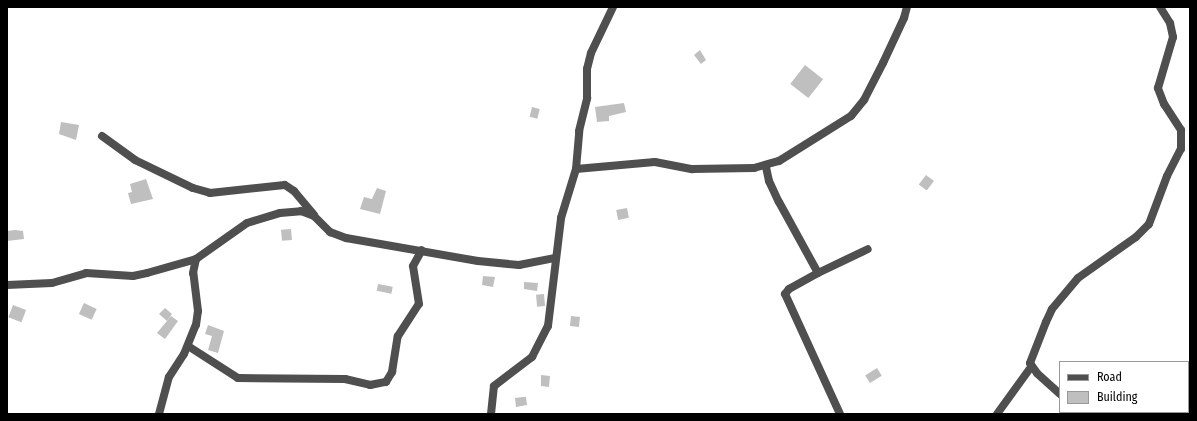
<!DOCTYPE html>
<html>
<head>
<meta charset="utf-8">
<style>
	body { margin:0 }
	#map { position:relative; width:1197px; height:421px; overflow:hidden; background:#fff; font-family:"Fira Sans Condensed",sans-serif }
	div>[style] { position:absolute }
	.building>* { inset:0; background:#bfbfbf; transform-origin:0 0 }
	.minor>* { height:8px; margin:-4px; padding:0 4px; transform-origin:4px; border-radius:4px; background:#4f4f4f }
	span { translate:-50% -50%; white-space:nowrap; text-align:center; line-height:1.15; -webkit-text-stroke:3px #fff; paint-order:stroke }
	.frame { position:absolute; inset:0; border:8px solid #000; pointer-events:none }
	.legend { position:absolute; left:1059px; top:361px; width:130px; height:52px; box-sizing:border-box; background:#fff; border:1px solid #999; margin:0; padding:5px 7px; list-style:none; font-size:12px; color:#000 }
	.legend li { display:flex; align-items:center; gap:8px; height:20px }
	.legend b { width:20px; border:1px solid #999 }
</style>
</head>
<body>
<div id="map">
	<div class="building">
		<div style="clip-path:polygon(700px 50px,706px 60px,701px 64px,694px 55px)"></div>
		<div style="left:805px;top:65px;width:23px;height:24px;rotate:38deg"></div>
		<div style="clip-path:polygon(624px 103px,626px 112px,609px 116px,609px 121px,597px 122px,595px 107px)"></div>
		<div style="left:532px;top:107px;width:8px;height:10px;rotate:14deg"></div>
		<div style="clip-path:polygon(61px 122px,79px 125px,76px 140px,59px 134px)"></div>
		<div style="left:926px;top:175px;width:10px;height:12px;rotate:37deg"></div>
		<div style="clip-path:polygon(146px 179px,153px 199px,131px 204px,128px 193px,132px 192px,130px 184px)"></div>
		<div style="clip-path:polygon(377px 188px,386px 191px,380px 214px,360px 209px,364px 197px,372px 199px)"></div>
		<div style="left:627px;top:208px;width:10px;height:11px;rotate:79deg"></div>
		<div style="left:291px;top:229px;width:11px;height:10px;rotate:85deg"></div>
		<div style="clip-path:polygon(15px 230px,23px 231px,24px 239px,7px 241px,7px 231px)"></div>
		<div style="clip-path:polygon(483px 276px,495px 277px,493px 287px,482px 285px)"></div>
		<div style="clip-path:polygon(524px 282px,538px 283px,537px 291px,524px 289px)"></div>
		<div style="left:378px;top:284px;width:15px;height:7px;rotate:11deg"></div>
		<div style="left:544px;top:294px;width:12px;height:8px;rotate:85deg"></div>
		<div style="left:84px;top:303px;width:14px;height:12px;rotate:25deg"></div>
		<div style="left:13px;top:305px;width:14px;height:13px;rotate:21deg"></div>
		<div style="clip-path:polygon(165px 308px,172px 314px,167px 321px,159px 314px)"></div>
		<div style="clip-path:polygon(171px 316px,178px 321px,165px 339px,157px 333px)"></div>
		<div style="left:571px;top:316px;width:9px;height:10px;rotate:6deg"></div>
		<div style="clip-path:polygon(208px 325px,224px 331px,218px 353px,208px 350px,212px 336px,205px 334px)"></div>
		<div style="left:877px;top:368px;width:9px;height:14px;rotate:58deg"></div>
		<div style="clip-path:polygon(541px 375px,550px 376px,549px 387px,541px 386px)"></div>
		<div style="clip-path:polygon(523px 397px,526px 397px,527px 405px,516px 407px,515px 398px)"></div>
	</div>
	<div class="minor">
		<div style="left:102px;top:136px;width:41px;rotate:36deg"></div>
		<div style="left:135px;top:160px;width:64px;rotate:25.8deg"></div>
		<div style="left:193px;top:188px;width:18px;rotate:16deg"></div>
		<div style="left:210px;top:193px;width:75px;rotate:-6.1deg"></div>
		<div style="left:285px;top:185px;width:11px;rotate:34deg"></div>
		<div style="left:294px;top:191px;width:31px;rotate:50deg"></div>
		<div style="left:766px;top:167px;width:14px;rotate:78deg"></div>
		<div style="left:769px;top:181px;width:23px;rotate:65deg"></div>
		<div style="left:779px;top:202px;width:81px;rotate:61.2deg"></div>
		<div style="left:576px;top:169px;width:79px;rotate:-5.1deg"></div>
		<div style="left:655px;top:162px;width:38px;rotate:11deg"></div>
		<div style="left:692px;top:169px;width:62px;rotate:-0.9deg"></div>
		<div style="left:754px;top:168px;width:26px;rotate:-16deg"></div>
		<div style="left:779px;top:161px;width:85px;rotate:-32deg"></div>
		<div style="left:851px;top:116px;width:21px;rotate:-51deg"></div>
		<div style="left:864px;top:100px;width:42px;rotate:-62.8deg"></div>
		<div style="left:883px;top:63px;width:50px;rotate:-65deg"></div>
		<div style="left:904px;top:18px;width:11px;rotate:-75deg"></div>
		<div style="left:7px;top:285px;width:45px;rotate:-2.5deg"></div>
		<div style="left:52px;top:283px;width:35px;rotate:-16deg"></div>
		<div style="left:86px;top:273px;width:47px;rotate:3.7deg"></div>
		<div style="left:133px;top:276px;width:14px;rotate:-12deg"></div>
		<div style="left:147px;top:273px;width:51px;rotate:-15.9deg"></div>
		<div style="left:196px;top:259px;width:62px;rotate:-35.2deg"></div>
		<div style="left:247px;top:223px;width:34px;rotate:-17deg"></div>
		<div style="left:280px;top:213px;width:21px;rotate:-5deg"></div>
		<div style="left:301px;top:211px;width:14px;rotate:21deg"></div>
		<div style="left:314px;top:216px;width:23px;rotate:45deg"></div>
		<div style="left:330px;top:232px;width:17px;rotate:21deg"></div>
		<div style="left:346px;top:238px;width:134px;rotate:9.9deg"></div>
		<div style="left:478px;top:261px;width:41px;rotate:5.6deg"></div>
		<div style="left:519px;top:265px;width:37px;rotate:-11deg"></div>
		<div style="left:188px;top:346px;width:59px;rotate:32.6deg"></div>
		<div style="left:238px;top:378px;width:107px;rotate:0.5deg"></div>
		<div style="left:345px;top:379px;width:26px;rotate:13deg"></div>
		<div style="left:370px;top:385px;width:16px;rotate:-11deg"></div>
		<div style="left:386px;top:382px;width:12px;rotate:-59deg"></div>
		<div style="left:392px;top:372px;width:36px;rotate:-81deg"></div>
		<div style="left:398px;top:336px;width:38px;rotate:-57deg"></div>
		<div style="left:419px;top:304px;width:38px;rotate:-99deg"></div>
		<div style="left:413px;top:266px;width:18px;rotate:-61deg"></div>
		<div style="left:1060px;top:394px;width:31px;rotate:-138deg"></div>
		<div style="left:1037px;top:373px;width:12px;rotate:-125deg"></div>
		<div style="left:1030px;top:363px;width:44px;rotate:-68.7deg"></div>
		<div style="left:1046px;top:322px;width:14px;rotate:-65deg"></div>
		<div style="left:1052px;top:309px;width:40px;rotate:-50deg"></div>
		<div style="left:1078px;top:278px;width:71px;rotate:-35.3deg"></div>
		<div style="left:1136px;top:237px;width:18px;rotate:-45deg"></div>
		<div style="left:1149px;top:224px;width:51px;rotate:-69.4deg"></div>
		<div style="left:1167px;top:176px;width:30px;rotate:-63deg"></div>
		<div style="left:1181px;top:149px;width:19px;rotate:-90deg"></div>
		<div style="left:1181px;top:130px;width:31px;rotate:-123deg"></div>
		<div style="left:1164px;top:104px;width:17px;rotate:-111deg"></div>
		<div style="left:1158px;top:88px;width:53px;rotate:-73.6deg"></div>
		<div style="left:1173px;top:37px;width:14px;rotate:-102deg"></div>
		<div style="left:1170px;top:23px;width:19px;rotate:-122deg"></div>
		<div style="left:159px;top:414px;width:38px;rotate:-75deg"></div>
		<div style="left:169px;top:377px;width:27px;rotate:-57deg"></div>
		<div style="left:184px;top:354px;width:31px;rotate:-68deg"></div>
		<div style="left:196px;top:325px;width:14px;rotate:-82deg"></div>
		<div style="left:198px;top:311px;width:38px;rotate:-97deg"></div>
		<div style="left:193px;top:273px;width:14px;rotate:-78deg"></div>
		<div style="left:491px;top:414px;width:28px;rotate:-84deg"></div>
		<div style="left:494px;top:386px;width:48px;rotate:-37.3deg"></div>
		<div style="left:532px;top:357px;width:35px;rotate:-63deg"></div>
		<div style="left:548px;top:326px;width:109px;rotate:-83.1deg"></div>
		<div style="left:561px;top:218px;width:51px;rotate:-73deg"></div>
		<div style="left:576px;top:169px;width:38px;rotate:-85deg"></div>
		<div style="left:579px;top:131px;width:34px;rotate:-76deg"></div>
		<div style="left:587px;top:98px;width:29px;rotate:-90deg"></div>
		<div style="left:587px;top:69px;width:16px;rotate:-76deg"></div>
		<div style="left:591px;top:53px;width:51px;rotate:-64.4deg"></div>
		<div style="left:840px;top:414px;width:132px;rotate:-114.6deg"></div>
		<div style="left:785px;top:294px;width:6px;rotate:-51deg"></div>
		<div style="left:789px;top:289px;width:33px;rotate:-29deg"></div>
		<div style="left:818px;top:273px;width:55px;rotate:-25.6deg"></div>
		<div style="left:997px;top:414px;width:58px;rotate:-54.1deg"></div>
	</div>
	<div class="frame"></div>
	<ul class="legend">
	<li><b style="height:5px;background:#4f4f4f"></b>Road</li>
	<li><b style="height:11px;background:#bfbfbf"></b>Building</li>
	</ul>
</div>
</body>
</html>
